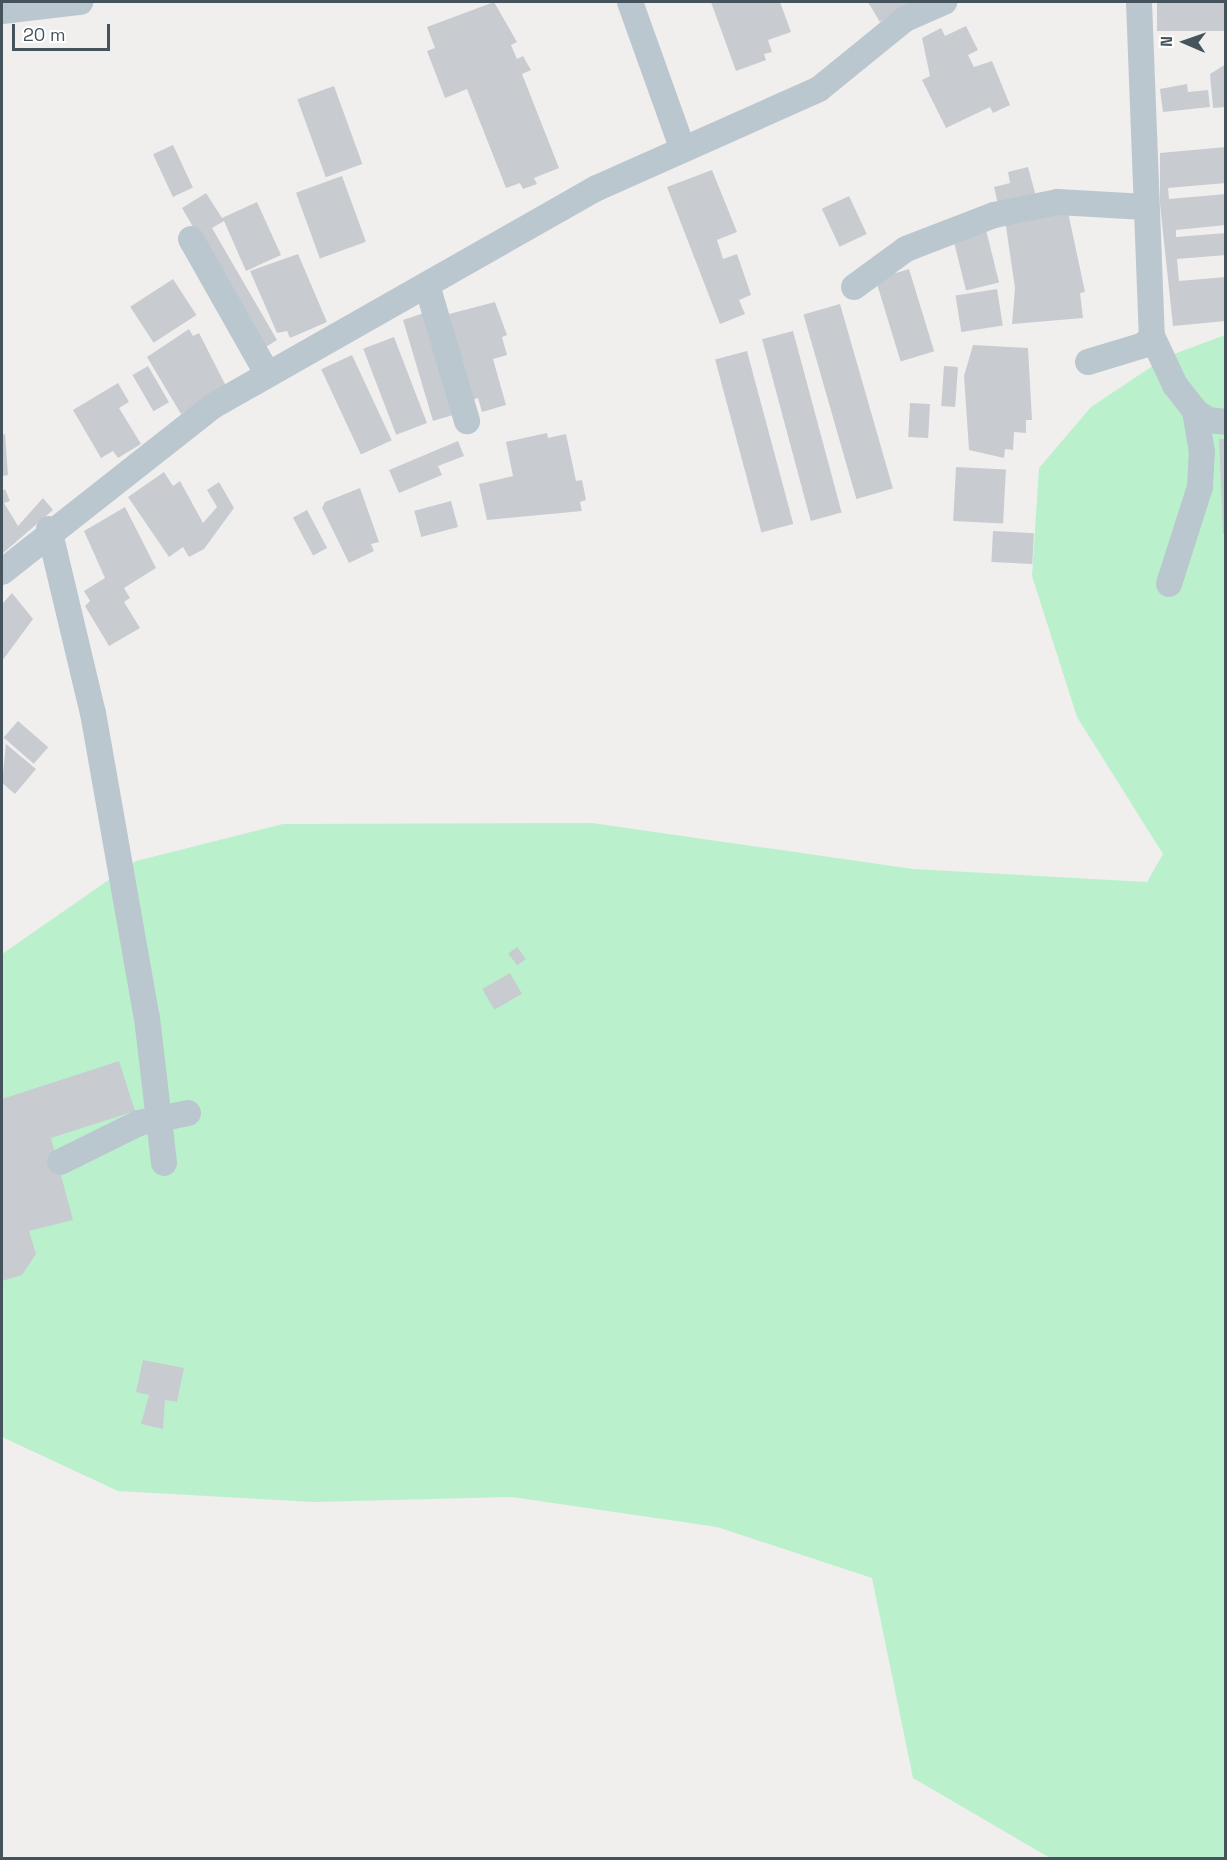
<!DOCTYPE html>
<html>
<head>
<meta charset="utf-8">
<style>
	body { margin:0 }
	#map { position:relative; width:1227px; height:1860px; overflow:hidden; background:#f1eeee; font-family:"Space Grotesk",sans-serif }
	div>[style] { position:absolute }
	.green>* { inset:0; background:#baf1cc }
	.building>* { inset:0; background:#c8ccd1; transform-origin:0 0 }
	.street>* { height:26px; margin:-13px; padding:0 13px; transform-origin:13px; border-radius:13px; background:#bbc7ce }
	span { translate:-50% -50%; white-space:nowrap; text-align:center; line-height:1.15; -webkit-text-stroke:4.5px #fff; paint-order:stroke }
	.frame { position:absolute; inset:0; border:3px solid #45535d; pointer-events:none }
	.north { position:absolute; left:1155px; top:12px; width:60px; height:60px; -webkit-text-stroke:4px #fff; paint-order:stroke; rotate:272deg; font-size:16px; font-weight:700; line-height:24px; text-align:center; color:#45535d }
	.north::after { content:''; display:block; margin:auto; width:21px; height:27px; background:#45535d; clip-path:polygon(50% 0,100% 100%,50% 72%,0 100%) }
	.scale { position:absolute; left:12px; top:24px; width:98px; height:27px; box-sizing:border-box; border:3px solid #45535d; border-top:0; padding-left:8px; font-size:18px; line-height:21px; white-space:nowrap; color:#45535d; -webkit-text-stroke:4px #fff; paint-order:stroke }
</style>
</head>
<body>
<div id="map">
	<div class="green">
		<div style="clip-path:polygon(1225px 335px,1225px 1858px,1050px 1858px,913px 1778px,872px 1578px,717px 1527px,512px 1497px,313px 1502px,118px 1491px,2px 1437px,2px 954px,136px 861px,283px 824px,592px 823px,913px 869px,1147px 882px,1163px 854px,1077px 717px,1032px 576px,1039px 468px,1091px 407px,1166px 357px)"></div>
	</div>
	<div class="building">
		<div style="clip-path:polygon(494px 2px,517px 42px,511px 45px,517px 59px,523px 56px,531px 70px,522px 74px,559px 168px,534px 178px,537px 184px,523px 189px,520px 183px,506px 188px,467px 89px,445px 98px,427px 51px,435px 48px,427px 27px)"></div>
		<div style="clip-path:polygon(711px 2px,780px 2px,791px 32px,768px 40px,772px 52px,764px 54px,766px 60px,736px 71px)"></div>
		<div style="clip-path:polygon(868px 2px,914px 2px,880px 22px)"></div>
		<div style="left:1157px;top:2px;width:69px;height:29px"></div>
		<div style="clip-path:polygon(966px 26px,978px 50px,968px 55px,974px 67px,992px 61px,1010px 105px,993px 113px,990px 107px,946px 128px,922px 80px,930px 76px,922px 38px,941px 28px,945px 36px)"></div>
		<div style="clip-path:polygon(1226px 64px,1226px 107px,1213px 108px,1210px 74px)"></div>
		<div style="clip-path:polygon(1187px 84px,1188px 92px,1208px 90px,1210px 107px,1163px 112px,1160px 89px)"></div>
		<div style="left:334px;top:86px;width:83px;height:39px;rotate:70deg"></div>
		<div style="left:173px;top:145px;width:47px;height:22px;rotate:65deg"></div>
		<div style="clip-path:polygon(1226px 147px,1226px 183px,1168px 188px,1169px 199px,1226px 194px,1226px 225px,1176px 230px,1176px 237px,1226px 233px,1226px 255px,1177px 259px,1179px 281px,1226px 277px,1226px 321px,1173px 326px,1160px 204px,1160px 153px)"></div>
		<div style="clip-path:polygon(1028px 167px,1037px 200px,999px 209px,994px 187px,1010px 183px,1008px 172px)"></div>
		<div style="clip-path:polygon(712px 170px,737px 232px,717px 240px,723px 259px,737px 254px,751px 295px,739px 300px,745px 314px,720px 324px,667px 187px)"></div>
		<div style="left:342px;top:176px;width:70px;height:49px;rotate:70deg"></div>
		<div style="clip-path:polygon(206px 193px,222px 218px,257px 202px,281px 255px,246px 271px,224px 221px,212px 228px,277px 340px,264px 348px,182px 208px)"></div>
		<div style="left:849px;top:196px;width:42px;height:30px;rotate:65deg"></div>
		<div style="clip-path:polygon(1068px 212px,1085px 292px,1080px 293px,1083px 318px,1012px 324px,1015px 288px,1005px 220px)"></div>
		<div style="left:986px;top:230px;width:54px;height:34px;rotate:76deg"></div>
		<div style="clip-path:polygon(298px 254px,327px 322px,290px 338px,287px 331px,277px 333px,250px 271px)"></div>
		<div style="left:909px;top:269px;width:86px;height:35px;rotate:73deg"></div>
		<div style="left:173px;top:279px;width:43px;height:51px;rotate:57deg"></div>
		<div style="left:997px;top:289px;width:37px;height:42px;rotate:81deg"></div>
		<div style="clip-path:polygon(495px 302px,507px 335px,502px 337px,507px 355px,493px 359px,506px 405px,482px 412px,478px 398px,472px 400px,449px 314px)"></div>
		<div style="left:840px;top:304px;width:192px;height:38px;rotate:74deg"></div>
		<div style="clip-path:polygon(427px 312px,453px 415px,433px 421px,403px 320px)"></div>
		<div style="clip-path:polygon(189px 329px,193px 336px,199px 333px,226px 386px,181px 414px,147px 357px)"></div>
		<div style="left:793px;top:331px;width:188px;height:32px;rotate:75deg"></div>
		<div style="left:394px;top:337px;width:92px;height:33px;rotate:69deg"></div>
		<div style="clip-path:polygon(973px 345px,1028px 348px,1032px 420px,1026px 420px,1026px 433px,1014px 432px,1013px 450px,1005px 449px,1004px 458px,969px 450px,964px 376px)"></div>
		<div style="left:747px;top:351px;width:179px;height:33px;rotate:75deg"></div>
		<div style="left:352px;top:355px;width:94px;height:34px;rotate:65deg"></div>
		<div style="left:148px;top:366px;width:42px;height:18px;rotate:60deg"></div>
		<div style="left:944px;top:366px;width:14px;height:40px;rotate:4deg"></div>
		<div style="clip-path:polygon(118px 383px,129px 402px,119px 408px,141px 444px,118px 458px,113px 451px,101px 458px,73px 410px)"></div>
		<div style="left:910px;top:403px;width:20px;height:34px;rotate:3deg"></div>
		<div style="clip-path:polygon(547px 433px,548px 438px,566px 434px,576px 481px,582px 480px,586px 500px,580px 502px,582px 511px,487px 520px,479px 484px,513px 476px,506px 442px)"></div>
		<div style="clip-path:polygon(5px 434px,8px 475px,2px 476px,2px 435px)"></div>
		<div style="clip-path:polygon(1219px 439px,1226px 439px,1226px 534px,1223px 534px)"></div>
		<div style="clip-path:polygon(458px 441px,464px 456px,438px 466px,442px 475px,399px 493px,389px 470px)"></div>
		<div style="left:956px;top:467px;width:50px;height:54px;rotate:3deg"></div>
		<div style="clip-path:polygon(164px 472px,173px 486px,180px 481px,203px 523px,217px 507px,207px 490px,219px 482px,234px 508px,204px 549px,189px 557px,183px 547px,169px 557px,128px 497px)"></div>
		<div style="clip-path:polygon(360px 488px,379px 542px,371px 544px,374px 551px,349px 563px,322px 508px,325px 502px)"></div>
		<div style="clip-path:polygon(5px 489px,10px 501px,4px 503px,18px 526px,43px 498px,53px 510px,2px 554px,2px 491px)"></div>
		<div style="left:451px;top:501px;width:27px;height:38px;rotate:75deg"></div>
		<div style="clip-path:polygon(125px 507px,156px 568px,124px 588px,130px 598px,124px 602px,140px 628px,109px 646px,85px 606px,90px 601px,84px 591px,105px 578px,84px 531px)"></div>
		<div style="left:307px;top:510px;width:43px;height:16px;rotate:62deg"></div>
		<div style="left:993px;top:531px;width:41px;height:31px;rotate:3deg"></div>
		<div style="clip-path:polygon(12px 593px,33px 619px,2px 661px,2px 604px)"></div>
		<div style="left:18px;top:721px;width:40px;height:22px;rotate:41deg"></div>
		<div style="clip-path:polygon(6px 744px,36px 769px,15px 794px,2px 783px)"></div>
		<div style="left:517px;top:947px;width:15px;height:11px;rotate:53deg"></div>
		<div style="left:510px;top:973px;width:24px;height:32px;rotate:60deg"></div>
		<div style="clip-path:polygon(119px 1061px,135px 1111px,51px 1138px,73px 1220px,29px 1231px,36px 1254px,22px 1275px,2px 1281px,2px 1099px)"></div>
		<div style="clip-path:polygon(143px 1360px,184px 1368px,177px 1402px,165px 1400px,163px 1429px,141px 1424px,149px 1395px,136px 1392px)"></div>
	</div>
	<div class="street">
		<div style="left:630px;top:2px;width:157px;rotate:70.3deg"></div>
		<div style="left:1139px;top:2px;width:334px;rotate:87.8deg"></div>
		<div style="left:1152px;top:336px;width:54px;rotate:64.9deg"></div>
		<div style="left:1175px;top:385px;width:33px;rotate:52deg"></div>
		<div style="left:1195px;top:411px;width:16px;rotate:35deg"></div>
		<div style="left:1208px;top:420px;width:18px;rotate:6deg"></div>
		<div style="left:2px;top:11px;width:79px;rotate:-6.6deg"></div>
		<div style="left:191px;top:239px;width:156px;rotate:60.5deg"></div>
		<div style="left:427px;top:285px;width:142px;rotate:73.6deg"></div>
		<div style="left:854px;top:287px;width:64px;rotate:-36.2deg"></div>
		<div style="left:906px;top:249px;width:94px;rotate:-21.1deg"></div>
		<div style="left:994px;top:215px;width:65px;rotate:-11.5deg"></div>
		<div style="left:1058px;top:202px;width:87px;rotate:3.3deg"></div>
		<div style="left:1088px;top:362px;width:59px;rotate:-16.9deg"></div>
		<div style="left:1144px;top:345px;width:12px;rotate:-48deg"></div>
		<div style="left:49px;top:529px;width:189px;rotate:76.6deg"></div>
		<div style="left:93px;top:713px;width:310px;rotate:80deg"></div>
		<div style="left:147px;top:1018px;width:146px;rotate:83.3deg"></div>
		<div style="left:2px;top:572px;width:268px;rotate:-38.2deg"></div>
		<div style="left:213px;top:406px;width:442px;rotate:-29.6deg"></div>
		<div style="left:597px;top:188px;width:243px;rotate:-24deg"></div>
		<div style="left:819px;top:89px;width:111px;rotate:-39.1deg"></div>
		<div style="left:905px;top:19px;width:43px;rotate:-23.6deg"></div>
		<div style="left:1169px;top:584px;width:102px;rotate:-72.3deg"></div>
		<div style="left:1200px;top:487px;width:35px;rotate:-87deg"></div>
		<div style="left:1202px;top:452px;width:42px;rotate:-99.7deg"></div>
		<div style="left:60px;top:1162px;width:88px;rotate:-26.3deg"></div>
		<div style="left:139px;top:1123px;width:50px;rotate:-11.5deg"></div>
	</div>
	<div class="frame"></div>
	<div class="north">N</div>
	<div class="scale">20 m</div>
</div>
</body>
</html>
